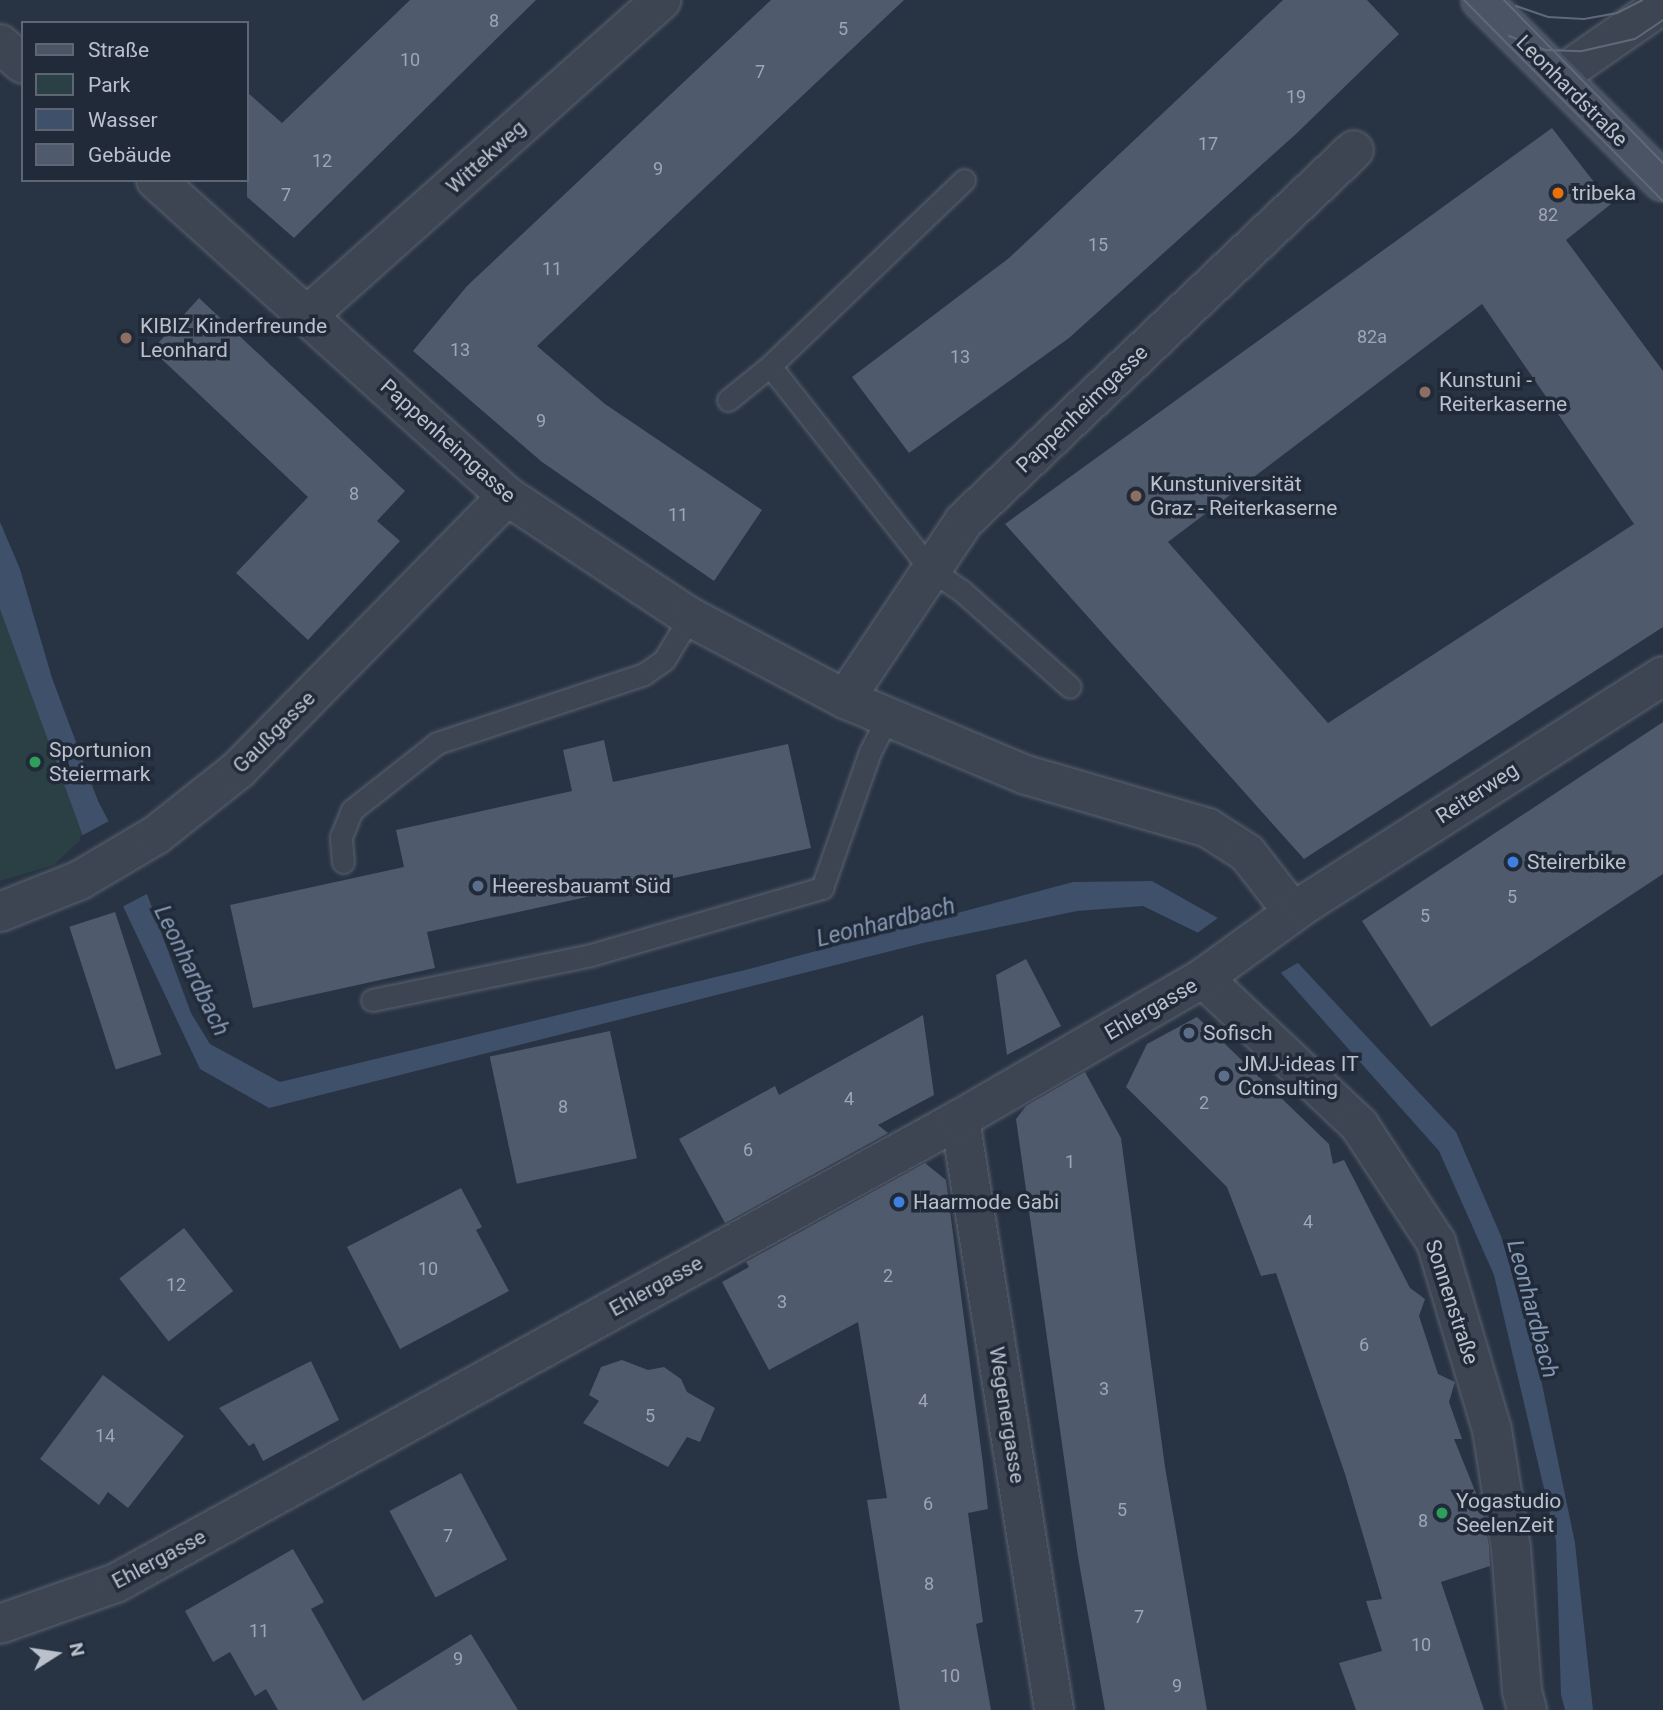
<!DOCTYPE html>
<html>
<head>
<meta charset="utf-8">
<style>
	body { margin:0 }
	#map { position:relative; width:1663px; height:1710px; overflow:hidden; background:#283343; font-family:Roboto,sans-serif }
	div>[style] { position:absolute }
	.green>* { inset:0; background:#2a4044 }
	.water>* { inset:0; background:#3f506b }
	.pier>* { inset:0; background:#283343; transform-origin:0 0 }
	.building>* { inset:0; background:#4f5a6c; transform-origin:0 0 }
	.roads { filter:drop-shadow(0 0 2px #5b6370) drop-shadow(0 0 2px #5b6370) }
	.lane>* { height:21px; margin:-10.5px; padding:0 10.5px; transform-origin:10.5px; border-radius:10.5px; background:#3d4553 }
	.street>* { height:38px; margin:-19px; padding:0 19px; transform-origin:19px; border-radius:19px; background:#3d4553 }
	.secondary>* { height:38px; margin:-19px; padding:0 19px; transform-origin:19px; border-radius:19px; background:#4b5465 }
	.tram>* { height:2px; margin:-1px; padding:0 1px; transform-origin:1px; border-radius:1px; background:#5f6979 }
	.dots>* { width:19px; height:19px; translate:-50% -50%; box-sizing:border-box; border:4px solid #212a38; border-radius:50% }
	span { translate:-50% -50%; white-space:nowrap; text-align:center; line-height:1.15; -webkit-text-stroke:7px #212a38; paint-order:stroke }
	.number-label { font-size:18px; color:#9fa6b4 }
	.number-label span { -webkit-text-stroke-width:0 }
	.street-label { font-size:21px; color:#bac0cc }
	.poi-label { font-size:21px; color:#bac0cc }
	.left { translate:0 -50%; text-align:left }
	.water-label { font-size:23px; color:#8396b2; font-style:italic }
	.legend { position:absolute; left:21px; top:21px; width:228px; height:161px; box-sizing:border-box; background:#212a38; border:2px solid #5e6673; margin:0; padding:9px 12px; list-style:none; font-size:21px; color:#bac0cc }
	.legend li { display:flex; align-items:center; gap:14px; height:35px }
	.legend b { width:35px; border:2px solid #5e6673 }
	.north { position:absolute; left:21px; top:1619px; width:70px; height:70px; -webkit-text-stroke:5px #212a38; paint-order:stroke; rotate:78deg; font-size:19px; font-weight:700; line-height:28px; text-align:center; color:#bac0cc }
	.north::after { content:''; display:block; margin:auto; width:24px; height:32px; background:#bac0cc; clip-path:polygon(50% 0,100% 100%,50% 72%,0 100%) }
</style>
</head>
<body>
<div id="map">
	<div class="green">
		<div style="clip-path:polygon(0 571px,97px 824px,54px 865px,0 881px)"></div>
	</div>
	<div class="water">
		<div style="clip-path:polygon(0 522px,20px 569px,52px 678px,98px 801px,147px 894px,191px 1013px,210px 1044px,280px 1082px,749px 969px,1073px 882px,1152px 881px,1298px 963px,1456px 1132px,1501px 1236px,1537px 1360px,1575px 1543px,1593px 1710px,1565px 1710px,1561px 1695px,1556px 1540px,1494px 1275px,1439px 1151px,1281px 973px,1143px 906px,1077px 911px,923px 943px,269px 1108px,200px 1069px,122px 904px,83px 836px,0 609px)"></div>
	</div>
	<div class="pier">
		<div style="left:111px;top:820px;width:82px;height:36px;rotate:62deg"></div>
		<div style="clip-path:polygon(1222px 915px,1300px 960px,1301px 961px,1277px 975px,1196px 934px)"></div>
	</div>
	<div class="building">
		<div style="clip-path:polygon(410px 0,536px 0,294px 238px,247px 197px,247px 92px,282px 123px)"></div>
		<div style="clip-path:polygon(771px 0,904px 0,537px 346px,605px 404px,762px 510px,714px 581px,542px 462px,413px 351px,467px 286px)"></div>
		<div style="clip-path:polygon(1283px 0,1367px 0,1399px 34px,1296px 134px,1069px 338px,909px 453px,852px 377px,1009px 258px)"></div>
		<div style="clip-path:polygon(evenodd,1552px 128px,1611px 204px,1566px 240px,1663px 371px,1663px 627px,1304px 859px,1005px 524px,1552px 128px,1482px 304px,1634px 524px,1328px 723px,1168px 542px,1482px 304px)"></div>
		<div style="clip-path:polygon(199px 298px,405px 491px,377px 521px,400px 541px,308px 640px,236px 573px,308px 497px,152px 350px)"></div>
		<div style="clip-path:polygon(1663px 722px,1663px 874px,1431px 1027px,1362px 921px)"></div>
		<div style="clip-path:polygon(604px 740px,613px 782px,788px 744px,811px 848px,427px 932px,435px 968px,253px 1008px,230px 905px,404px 867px,396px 830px,572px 791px,563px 750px)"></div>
		<div style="left:115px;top:912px;width:150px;height:48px;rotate:72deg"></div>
		<div style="clip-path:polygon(1026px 959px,1061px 1026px,1007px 1055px,996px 975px)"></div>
		<div style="clip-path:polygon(923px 1015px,934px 1095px,878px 1125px,888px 1133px,725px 1223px,679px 1139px,775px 1086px,779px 1095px)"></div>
		<div style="clip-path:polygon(1197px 1017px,1329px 1144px,1333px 1164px,1344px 1160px,1410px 1288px,1425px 1299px,1419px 1316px,1438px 1374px,1455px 1382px,1449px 1402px,1462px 1439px,1454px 1439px,1482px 1508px,1489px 1546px,1490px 1566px,1441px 1582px,1484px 1710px,1356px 1710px,1339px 1663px,1382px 1651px,1366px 1601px,1382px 1599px,1345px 1474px,1276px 1273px,1261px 1276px,1227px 1187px,1126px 1087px,1147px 1044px)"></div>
		<div style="left:610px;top:1031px;width:130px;height:123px;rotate:78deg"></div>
		<div style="clip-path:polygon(1085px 1072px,1121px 1138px,1165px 1467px,1207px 1710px,1105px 1710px,1078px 1557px,1016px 1119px,1026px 1106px)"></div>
		<div style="clip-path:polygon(925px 1163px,946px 1180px,983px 1464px,988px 1509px,968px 1513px,983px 1622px,976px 1624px,991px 1710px,900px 1710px,867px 1500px,887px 1498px,858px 1322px,769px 1370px,722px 1282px,749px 1267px,746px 1262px)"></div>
		<div style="clip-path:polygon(461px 1188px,482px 1227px,476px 1230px,509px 1291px,400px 1349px,347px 1247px)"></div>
		<div style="left:184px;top:1228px;width:80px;height:82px;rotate:52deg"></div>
		<div style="clip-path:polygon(622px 1360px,648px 1370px,664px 1367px,681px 1379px,687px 1392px,715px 1408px,700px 1442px,687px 1437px,668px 1467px,583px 1423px,599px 1401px,589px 1395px,601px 1367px)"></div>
		<div style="clip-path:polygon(311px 1361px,339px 1420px,263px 1461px,254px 1443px,249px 1446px,219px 1408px)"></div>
		<div style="clip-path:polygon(103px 1375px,184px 1436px,128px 1508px,108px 1492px,99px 1505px,40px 1459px)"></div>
		<div style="left:461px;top:1473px;width:98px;height:81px;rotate:62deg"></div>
		<div style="clip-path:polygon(293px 1549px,324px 1602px,311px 1609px,363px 1701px,471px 1634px,518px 1710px,278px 1710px,266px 1689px,255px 1696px,230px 1652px,213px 1662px,185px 1611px)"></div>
	</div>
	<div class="roads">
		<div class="lane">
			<div style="left:964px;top:180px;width:269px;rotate:136.2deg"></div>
			<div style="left:770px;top:366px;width:260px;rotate:51.7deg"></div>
			<div style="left:931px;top:570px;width:37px;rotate:34deg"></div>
			<div style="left:962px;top:591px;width:144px;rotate:41.6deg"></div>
			<div style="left:728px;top:400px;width:54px;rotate:-39deg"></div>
			<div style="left:343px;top:862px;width:25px;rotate:-95deg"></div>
			<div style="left:341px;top:837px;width:29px;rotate:-68deg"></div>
			<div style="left:352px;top:810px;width:108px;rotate:-38.2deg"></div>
			<div style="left:437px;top:743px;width:218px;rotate:-18.4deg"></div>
			<div style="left:644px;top:674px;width:24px;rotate:-35deg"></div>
			<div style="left:664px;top:660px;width:50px;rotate:-58.8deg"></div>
			<div style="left:372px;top:1000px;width:224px;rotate:-11.6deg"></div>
			<div style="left:591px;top:955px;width:241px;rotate:-16.2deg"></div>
			<div style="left:822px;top:888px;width:144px;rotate:-70.6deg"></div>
			<div style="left:870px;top:752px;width:39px;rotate:-63deg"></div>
		</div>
		<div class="street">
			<div style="left:0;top:44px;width:30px;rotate:41deg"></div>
			<div style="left:1558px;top:77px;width:128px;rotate:-34.8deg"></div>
			<div style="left:156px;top:180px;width:472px;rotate:42deg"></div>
			<div style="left:507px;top:496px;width:219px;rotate:33.5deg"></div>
			<div style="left:690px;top:617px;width:175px;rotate:27.9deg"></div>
			<div style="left:845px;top:699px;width:196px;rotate:22.8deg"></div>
			<div style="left:1026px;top:775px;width:190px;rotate:16.2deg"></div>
			<div style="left:1208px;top:828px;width:46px;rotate:32.7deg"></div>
			<div style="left:1247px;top:853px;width:75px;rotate:52.1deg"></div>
			<div style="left:309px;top:314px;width:472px;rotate:-41.7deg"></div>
			<div style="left:845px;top:699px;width:214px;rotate:-56.2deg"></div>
			<div style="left:964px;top:521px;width:538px;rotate:-43.57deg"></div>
			<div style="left:0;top:912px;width:86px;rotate:-21.8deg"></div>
			<div style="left:80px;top:880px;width:88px;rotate:-30.6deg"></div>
			<div style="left:156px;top:835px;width:105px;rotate:-38.4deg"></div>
			<div style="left:238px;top:770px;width:384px;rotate:-45.5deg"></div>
			<div style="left:1203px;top:978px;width:214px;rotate:43.3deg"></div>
			<div style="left:1359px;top:1125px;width:140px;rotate:56.7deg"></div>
			<div style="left:1436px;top:1242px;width:196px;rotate:73.4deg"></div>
			<div style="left:1492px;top:1430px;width:120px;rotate:80.9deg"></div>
			<div style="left:1511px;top:1548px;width:143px;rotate:85.6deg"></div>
			<div style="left:1522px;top:1691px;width:20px;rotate:75deg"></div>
			<div style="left:960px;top:1119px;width:598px;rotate:80.96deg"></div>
			<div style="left:0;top:1624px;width:123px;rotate:-19.5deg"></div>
			<div style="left:116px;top:1583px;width:963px;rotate:-28.8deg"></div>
			<div style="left:960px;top:1119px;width:281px;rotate:-30.1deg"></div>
			<div style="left:1203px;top:978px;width:126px;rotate:-36deg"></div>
			<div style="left:1305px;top:904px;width:424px;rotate:-32.5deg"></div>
		</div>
		<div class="secondary">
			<div style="left:1481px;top:0;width:257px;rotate:45deg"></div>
		</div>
	</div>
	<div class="tram">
		<div style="left:1464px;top:0;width:283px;rotate:45.3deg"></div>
		<div style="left:1504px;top:0;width:228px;rotate:45.7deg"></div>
		<div style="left:1516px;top:6px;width:34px;rotate:19deg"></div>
		<div style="left:1548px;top:17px;width:36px;rotate:3deg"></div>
		<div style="left:1584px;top:19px;width:34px;rotate:-10deg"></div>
		<div style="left:1617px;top:13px;width:28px;rotate:-27deg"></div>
		<div style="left:1509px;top:36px;width:39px;rotate:21deg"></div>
		<div style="left:1545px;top:50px;width:37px;rotate:2deg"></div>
		<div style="left:1582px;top:51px;width:54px;rotate:-12.8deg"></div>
		<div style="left:1635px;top:39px;width:34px;rotate:-34deg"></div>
	</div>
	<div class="dots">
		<div style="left:1558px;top:193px;background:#e8710a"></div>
		<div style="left:126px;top:338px;background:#8d6e63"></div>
		<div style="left:1425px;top:392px;background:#8d6e63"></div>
		<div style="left:1136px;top:496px;background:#8d6e63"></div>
		<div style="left:35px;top:762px;background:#2e9e5b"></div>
		<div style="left:1513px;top:862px;background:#3f7fe0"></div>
		<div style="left:478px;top:886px;background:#5c6f8a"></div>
		<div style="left:1189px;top:1033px;background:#5c6f8a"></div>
		<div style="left:1224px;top:1076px;background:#5c6f8a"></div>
		<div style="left:899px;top:1202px;background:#3f7fe0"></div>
		<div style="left:1442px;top:1513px;background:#2e9e5b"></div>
	</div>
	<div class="number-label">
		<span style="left:494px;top:21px">8</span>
		<span style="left:843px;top:29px">5</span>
		<span style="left:410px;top:60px">10</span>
		<span style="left:760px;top:72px">7</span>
		<span style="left:1296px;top:97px">19</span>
		<span style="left:1208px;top:144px">17</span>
		<span style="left:322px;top:161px">12</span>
		<span style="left:658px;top:169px">9</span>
		<span style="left:286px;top:195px">7</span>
		<span style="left:1548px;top:215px">82</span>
		<span style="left:1098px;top:245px">15</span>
		<span style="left:552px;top:269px">11</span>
		<span style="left:1372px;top:337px">82a</span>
		<span style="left:460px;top:350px">13</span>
		<span style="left:960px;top:357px">13</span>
		<span style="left:541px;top:421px">9</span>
		<span style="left:354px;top:494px">8</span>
		<span style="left:678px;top:515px">11</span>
		<span style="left:1512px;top:897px">5</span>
		<span style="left:1425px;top:916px">5</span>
		<span style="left:849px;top:1099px">4</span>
		<span style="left:1204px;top:1103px">2</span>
		<span style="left:563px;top:1107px">8</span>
		<span style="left:748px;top:1150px">6</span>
		<span style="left:1070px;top:1162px">1</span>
		<span style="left:1308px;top:1222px">4</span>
		<span style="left:428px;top:1269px">10</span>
		<span style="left:888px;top:1276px">2</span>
		<span style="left:176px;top:1285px">12</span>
		<span style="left:782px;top:1302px">3</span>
		<span style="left:1364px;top:1345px">6</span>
		<span style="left:1104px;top:1389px">3</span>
		<span style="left:923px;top:1401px">4</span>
		<span style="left:650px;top:1416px">5</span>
		<span style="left:105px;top:1436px">14</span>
		<span style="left:928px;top:1504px">6</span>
		<span style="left:1122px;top:1510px">5</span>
		<span style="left:1423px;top:1521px">8</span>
		<span style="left:448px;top:1536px">7</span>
		<span style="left:929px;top:1584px">8</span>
		<span style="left:1139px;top:1617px">7</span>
		<span style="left:259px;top:1631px">11</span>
		<span style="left:1421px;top:1645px">10</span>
		<span style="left:458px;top:1659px">9</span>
		<span style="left:950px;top:1676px">10</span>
		<span style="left:1177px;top:1686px">9</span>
	</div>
	<div class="street-label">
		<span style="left:1572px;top:91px;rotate:45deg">Leonhardstraße</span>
		<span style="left:486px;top:157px;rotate:-42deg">Wittekweg</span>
		<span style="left:1082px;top:409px;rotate:-44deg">Pappenheimgasse</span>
		<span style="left:448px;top:441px;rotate:42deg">Pappenheimgasse</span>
		<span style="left:274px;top:732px;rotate:-45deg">Gaußgasse</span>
		<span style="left:1477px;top:793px;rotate:-33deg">Reiterweg</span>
		<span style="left:1151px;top:1009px;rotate:-30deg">Ehlergasse</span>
		<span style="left:656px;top:1286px;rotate:-29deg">Ehlergasse</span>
		<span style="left:1452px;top:1302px;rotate:72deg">Sonnenstraße</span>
		<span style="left:1007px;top:1415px;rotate:81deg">Wegenergasse</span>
		<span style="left:159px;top:1559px;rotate:-28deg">Ehlergasse</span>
	</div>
	<div class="poi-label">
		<span class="left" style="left:1572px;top:193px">tribeka</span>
		<span class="left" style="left:140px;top:338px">KIBIZ Kinderfreunde<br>Leonhard</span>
		<span class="left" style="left:1439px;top:392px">Kunstuni -<br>Reiterkaserne</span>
		<span class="left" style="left:1150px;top:496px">Kunstuniversität<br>Graz - Reiterkaserne</span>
		<span class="left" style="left:49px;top:762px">Sportunion<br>Steiermark</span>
		<span class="left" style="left:1527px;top:862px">Steirerbike</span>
		<span class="left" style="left:492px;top:886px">Heeresbauamt Süd</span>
		<span class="left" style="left:1203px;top:1033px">Sofisch</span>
		<span class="left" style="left:1238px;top:1076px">JMJ-ideas IT<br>Consulting</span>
		<span class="left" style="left:913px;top:1202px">Haarmode Gabi</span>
		<span class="left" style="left:1456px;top:1513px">Yogastudio<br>SeelenZeit</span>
	</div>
	<div class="water-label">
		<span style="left:886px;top:923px;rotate:-14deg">Leonhardbach</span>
		<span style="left:191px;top:971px;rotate:64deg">Leonhardbach</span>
		<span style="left:1532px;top:1309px;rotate:75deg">Leonhardbach</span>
	</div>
	<ul class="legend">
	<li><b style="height:9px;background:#4b5465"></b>Straße</li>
	<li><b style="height:19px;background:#2a4044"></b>Park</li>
	<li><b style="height:19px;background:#3f506b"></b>Wasser</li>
	<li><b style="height:19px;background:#4f5a6c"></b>Gebäude</li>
	</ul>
	<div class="north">N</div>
</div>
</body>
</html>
